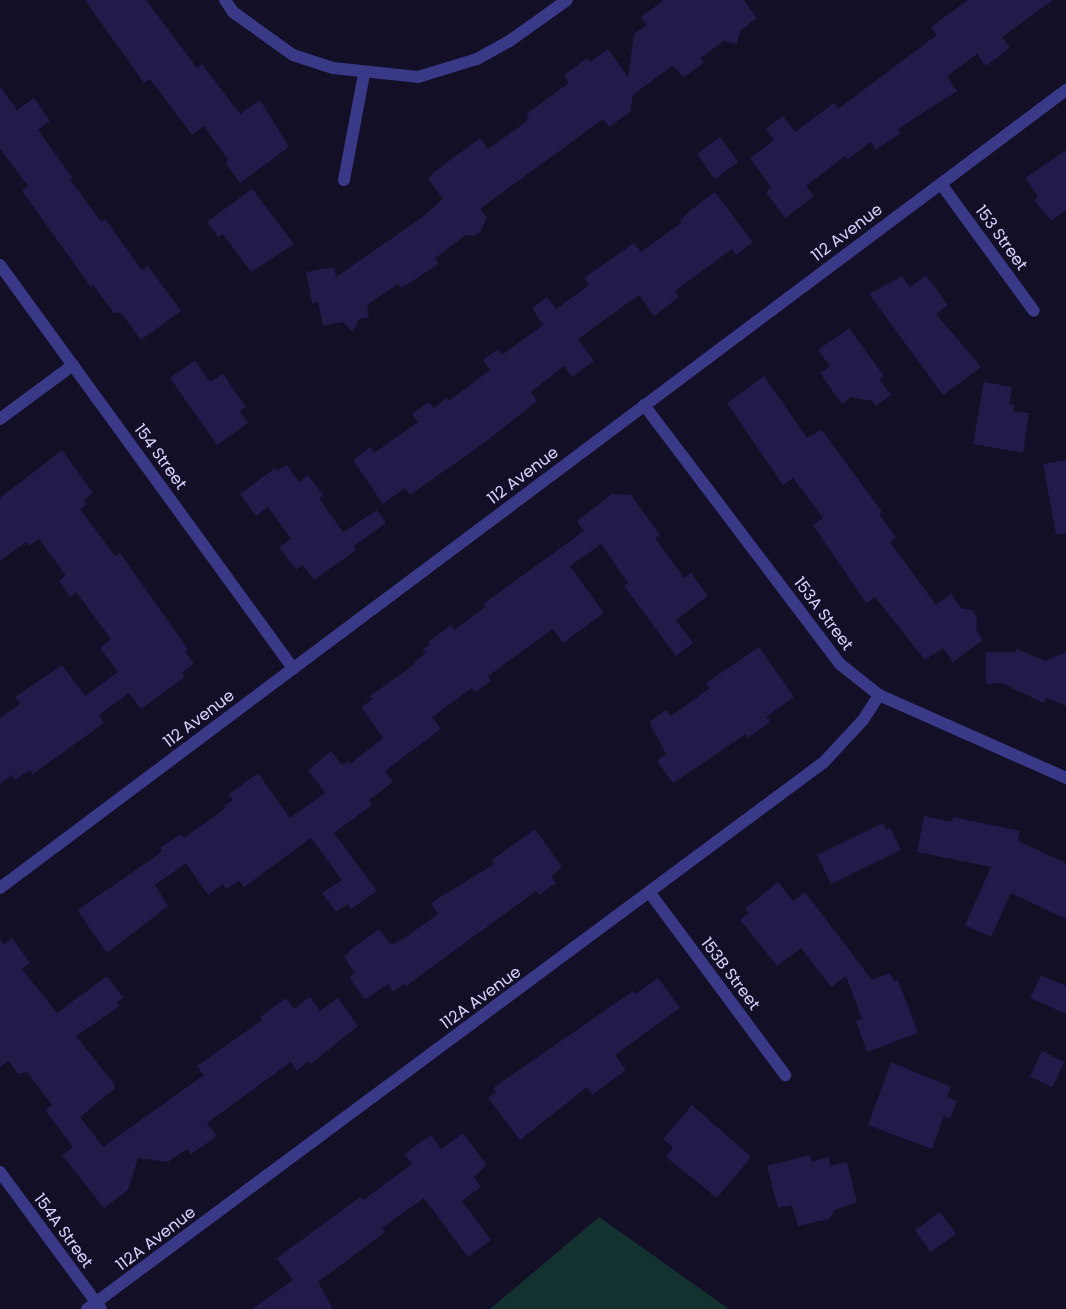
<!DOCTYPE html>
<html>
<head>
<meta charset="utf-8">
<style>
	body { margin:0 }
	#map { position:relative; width:1066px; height:1309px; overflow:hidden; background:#120f27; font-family:Poppins,sans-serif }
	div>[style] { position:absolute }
	.green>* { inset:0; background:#12312f }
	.building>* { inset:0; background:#221a49; transform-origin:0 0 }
	.minor>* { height:12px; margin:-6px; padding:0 6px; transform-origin:6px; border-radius:6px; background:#393987 }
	span { translate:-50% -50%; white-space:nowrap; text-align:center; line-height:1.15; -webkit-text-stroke:4px #120f27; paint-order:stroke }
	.street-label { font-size:16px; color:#d8d5ff }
</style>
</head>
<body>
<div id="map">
	<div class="green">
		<div style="clip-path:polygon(599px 1217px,729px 1309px,490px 1309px)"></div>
	</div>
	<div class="building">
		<div style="clip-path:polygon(85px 0,146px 0,197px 68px,202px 64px,240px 114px,260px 100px,289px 147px,240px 183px,225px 163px,228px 160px,204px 126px,192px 135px,150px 79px,144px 83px)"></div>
		<div style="clip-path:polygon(664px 0,744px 0,757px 18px,740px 31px,737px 44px,724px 41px,701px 58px,704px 63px,684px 77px,672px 66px,633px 95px,630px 112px,609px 127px,603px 119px,480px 209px,487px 218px,480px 232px,474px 236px,466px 235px,435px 258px,439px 264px,401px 288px,398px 284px,367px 305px,369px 317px,359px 319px,353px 332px,343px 322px,323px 326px,318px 302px,312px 303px,306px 272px,334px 267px,336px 277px,424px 216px,443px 199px,428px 179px,433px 173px,480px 138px,488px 149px,519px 127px,529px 119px,526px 114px,569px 83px,564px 75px,587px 58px,590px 62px,608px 49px,628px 77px,634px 34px,647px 25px,641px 17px)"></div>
		<div style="clip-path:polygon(968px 0,1053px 0,1002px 37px,1010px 48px,986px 66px,977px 54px,947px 76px,957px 91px,898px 129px,901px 133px,876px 150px,871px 142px,848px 159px,845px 156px,806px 186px,814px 196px,785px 218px,766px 192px,771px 187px,750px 158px,774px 140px,766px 129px,783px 116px,795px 132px,834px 103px,838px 109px,937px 35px,931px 27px)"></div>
		<div style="clip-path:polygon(0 86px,17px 110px,34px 98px,50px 121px,38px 130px,72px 177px,70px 179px,101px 222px,105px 219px,142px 270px,148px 266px,181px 311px,141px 340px,121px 313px,114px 313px,93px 285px,91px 287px,22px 191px,28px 186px,0 149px)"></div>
		<div style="left:720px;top:137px;width:31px;height:29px;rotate:54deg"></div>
		<div style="clip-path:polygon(1066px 150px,1066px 210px,1051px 221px,1034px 200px,1038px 197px,1025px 178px)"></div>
		<div style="clip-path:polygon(252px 189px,294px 244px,251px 272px,223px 234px,218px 237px,207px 222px)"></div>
		<div style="clip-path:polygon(715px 192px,753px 242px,736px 255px,732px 249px,675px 291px,679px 297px,654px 316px,639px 295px,578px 339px,594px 361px,572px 377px,564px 366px,531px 392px,537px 401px,484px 443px,410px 495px,405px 488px,383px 504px,353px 460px,370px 447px,374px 453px,418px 422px,412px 414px,429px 402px,434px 408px,447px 398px,449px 401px,490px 370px,483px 360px,498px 349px,502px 355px,543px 325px,532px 308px,547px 297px,556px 309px,589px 285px,584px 278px,634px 243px,641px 252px,681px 223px,680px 221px,688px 212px)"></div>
		<div style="clip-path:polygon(926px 275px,948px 305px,936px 314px,981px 367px,943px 395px,869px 294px,902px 276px,910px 287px)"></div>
		<div style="clip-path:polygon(849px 328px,884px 376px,879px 379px,891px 395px,876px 406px,872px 401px,851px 397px,842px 404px,820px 373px,830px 366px,818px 350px)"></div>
		<div style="clip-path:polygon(195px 360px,210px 382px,223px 374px,246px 407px,240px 411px,248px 423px,217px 445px,170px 378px)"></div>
		<div style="clip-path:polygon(764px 376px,807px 438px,822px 430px,882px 512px,879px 514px,896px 537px,890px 542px,936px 605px,951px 594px,961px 608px,972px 610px,977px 618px,976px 629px,983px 640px,953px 662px,943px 648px,925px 660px,875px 597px,866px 603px,813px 525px,823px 518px,793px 478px,783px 485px,727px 403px)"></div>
		<div style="clip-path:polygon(984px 382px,1012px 387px,1009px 404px,1014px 405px,1013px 411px,1029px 413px,1023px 453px,973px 444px)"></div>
		<div style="clip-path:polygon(62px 450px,93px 493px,84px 500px,87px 504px,80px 509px,115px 556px,120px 553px,188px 649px,185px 651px,194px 664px,181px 673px,185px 677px,141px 709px,129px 693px,99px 715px,104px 723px,33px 774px,30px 770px,15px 780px,12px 775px,0 784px,0 718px,20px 704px,15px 697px,62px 665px,85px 696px,118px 672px,100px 648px,111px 639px,76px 592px,70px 597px,59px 581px,66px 576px,39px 539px,29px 546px,26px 542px,0 561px,0 498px)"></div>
		<div style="clip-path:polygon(1066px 460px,1066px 534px,1056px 534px,1043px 464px)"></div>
		<div style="clip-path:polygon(287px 465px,299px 482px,308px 475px,323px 495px,319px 498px,343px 532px,377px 510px,386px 523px,354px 546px,356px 550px,314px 580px,303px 565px,296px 570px,279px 547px,291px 539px,268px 507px,256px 516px,240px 494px,275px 468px,277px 471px)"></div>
		<div style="clip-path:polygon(612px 494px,631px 495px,660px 535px,655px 538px,684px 578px,691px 573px,708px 596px,676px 620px,693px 643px,676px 656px,624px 586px,628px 583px,601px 544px,570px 566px,604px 613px,563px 643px,553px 629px,488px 676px,491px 681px,475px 692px,472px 688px,432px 717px,441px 729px,385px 771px,393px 782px,369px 800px,372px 805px,334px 833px,377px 891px,351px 909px,348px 904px,336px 912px,322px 893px,342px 880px,311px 838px,244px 887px,239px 881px,226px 889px,223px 884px,208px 895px,186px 863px,155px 885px,168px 906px,107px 953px,77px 910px,152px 859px,162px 851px,160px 848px,181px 834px,184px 838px,226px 808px,224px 806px,233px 800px,229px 794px,258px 773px,290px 818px,325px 793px,308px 770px,331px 751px,342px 765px,348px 761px,350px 764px,383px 738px,361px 707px,373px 699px,370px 696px,415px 664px,414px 662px,426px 653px,423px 649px,430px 644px,428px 642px,451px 625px,454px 630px,485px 607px,483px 604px,584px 531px,577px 521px)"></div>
		<div style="clip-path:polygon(759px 647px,794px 697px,766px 717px,770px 722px,748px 738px,746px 734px,673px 783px,657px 761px,666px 754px,649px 722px,666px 710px,671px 716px,710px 688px,706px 683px)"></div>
		<div style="clip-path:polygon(1017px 649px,1045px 661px,1066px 652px,1066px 706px,1046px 698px,1044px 703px,1001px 683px,986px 684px,986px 652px,1015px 652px)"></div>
		<div style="clip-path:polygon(924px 816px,952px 822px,953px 817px,1020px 831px,1018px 841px,1066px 863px,1066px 919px,1011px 893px,991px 937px,965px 925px,991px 867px,917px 852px)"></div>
		<div style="clip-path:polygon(883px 823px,886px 830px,890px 828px,901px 850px,831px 884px,817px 855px)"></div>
		<div style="clip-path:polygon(535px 829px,562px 867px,551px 876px,556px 883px,539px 895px,536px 891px,406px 986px,404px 984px,393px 992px,388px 984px,365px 1000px,349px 977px,355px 973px,344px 957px,354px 947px,379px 929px,391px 945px,406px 937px,438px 914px,431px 903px,494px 864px,492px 860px)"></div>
		<div style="clip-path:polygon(778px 882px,793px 901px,805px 892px,872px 980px,890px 973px,894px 982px,898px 980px,918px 1033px,867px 1052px,856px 1021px,862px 1019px,846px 976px,831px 987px,801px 948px,777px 966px,740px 920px,749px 913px,745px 909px)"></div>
		<div style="clip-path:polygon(12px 938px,30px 963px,22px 969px,57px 1013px,107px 976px,123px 998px,117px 1002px,120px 1006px,76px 1036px,115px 1085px,114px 1089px,80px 1117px,103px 1147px,204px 1075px,197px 1066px,262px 1020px,260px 1017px,286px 998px,294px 1009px,310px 997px,320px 1011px,338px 998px,358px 1026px,311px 1064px,309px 1061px,297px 1071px,291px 1062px,207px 1123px,217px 1136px,191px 1154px,187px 1149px,168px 1162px,138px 1158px,128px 1190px,104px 1208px,62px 1155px,73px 1147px,45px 1110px,52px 1105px,27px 1072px,18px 1074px,9px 1061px,0 1067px,0 939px,4px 944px)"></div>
		<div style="clip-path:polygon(1041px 975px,1066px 986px,1066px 1014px,1030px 998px)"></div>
		<div style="clip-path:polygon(658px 978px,680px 1008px,615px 1055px,626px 1070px,592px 1095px,587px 1087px,520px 1140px,488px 1098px,496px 1092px,493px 1088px,633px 991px,635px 994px)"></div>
		<div style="left:1042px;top:1051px;width:25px;height:28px;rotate:26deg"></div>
		<div style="clip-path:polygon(891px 1062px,951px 1087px,947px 1097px,957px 1101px,950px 1119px,944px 1116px,932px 1149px,868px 1125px)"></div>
		<div style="clip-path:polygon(692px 1105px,751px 1157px,717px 1198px,666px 1157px,673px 1147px,663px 1139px)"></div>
		<div style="clip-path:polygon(463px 1133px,487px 1165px,474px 1177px,481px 1187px,462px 1201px,491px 1240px,468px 1257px,424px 1198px,382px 1228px,385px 1232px,318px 1282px,333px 1309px,252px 1309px,293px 1280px,277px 1258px,360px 1197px,363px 1200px,412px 1164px,404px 1154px,431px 1135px,441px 1149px)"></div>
		<div style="clip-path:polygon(810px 1155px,812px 1162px,828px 1157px,831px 1166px,847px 1162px,857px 1202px,835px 1210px,829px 1219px,798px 1226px,792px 1205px,778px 1208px,767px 1166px)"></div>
		<div style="left:940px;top:1212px;width:27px;height:31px;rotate:54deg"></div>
	</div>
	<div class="minor">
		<div style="left:225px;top:0;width:14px;rotate:56deg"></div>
		<div style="left:233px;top:12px;width:74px;rotate:35.6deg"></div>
		<div style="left:293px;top:55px;width:42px;rotate:18deg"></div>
		<div style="left:333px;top:68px;width:85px;rotate:6deg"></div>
		<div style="left:418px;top:77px;width:62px;rotate:-17deg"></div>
		<div style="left:477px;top:59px;width:35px;rotate:-29deg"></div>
		<div style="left:508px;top:42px;width:72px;rotate:-35.4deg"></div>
		<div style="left:344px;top:180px;width:108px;rotate:-79.3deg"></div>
		<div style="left:941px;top:184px;width:157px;rotate:53.8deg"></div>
		<div style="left:0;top:265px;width:499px;rotate:54deg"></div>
		<div style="left:644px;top:405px;width:325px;rotate:52.9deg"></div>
		<div style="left:840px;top:664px;width:50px;rotate:38.5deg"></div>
		<div style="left:879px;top:695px;width:205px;rotate:23.9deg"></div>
		<div style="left:0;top:419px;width:91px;rotate:-36.5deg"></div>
		<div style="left:0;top:888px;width:1332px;rotate:-36.82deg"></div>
		<div style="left:650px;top:893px;width:227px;rotate:53.4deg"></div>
		<div style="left:0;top:1172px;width:170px;rotate:53.6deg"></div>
		<div style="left:87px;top:1309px;width:918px;rotate:-36.58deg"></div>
		<div style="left:824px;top:762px;width:57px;rotate:-47.1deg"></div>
		<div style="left:863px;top:720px;width:30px;rotate:-57deg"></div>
	</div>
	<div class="street-label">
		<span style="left:847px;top:233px;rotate:-37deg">112 Avenue</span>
		<span style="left:1001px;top:238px;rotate:54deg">153 Street</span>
		<span style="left:160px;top:457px;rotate:54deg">154 Street</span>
		<span style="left:523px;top:476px;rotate:-37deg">112 Avenue</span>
		<span style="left:823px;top:614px;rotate:53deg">153A Street</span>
		<span style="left:199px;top:719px;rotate:-37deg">112 Avenue</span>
		<span style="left:730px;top:974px;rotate:53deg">153B Street</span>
		<span style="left:481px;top:998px;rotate:-36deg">112A Avenue</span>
		<span style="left:63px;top:1231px;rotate:54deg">154A Street</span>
		<span style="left:156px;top:1239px;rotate:-37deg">112A Avenue</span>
	</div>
</div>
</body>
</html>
